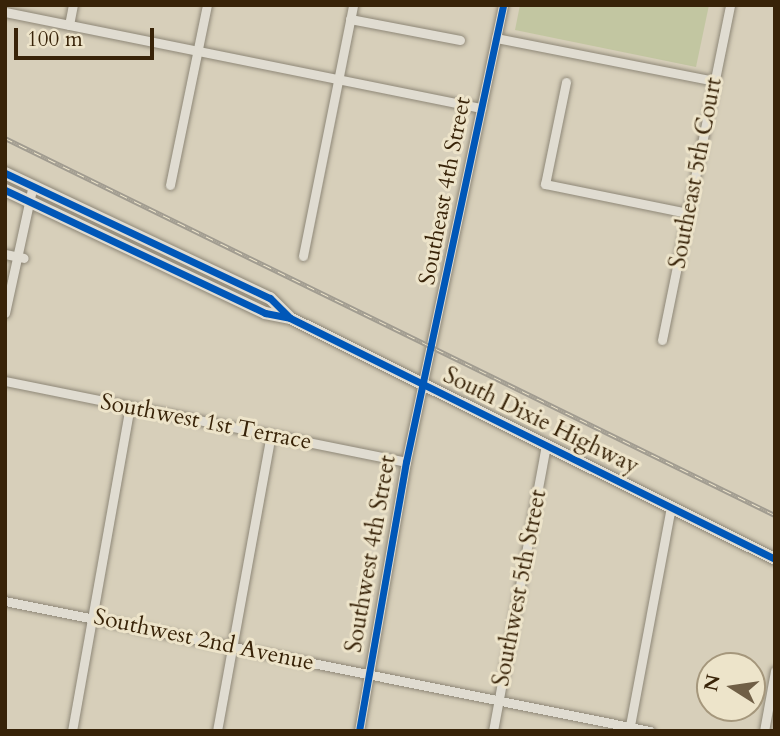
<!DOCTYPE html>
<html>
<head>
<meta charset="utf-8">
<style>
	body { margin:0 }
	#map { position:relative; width:780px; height:736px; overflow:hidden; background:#d7cfba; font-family:Cardo,serif }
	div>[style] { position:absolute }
	.green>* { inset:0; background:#c2c6a1 }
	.roads { filter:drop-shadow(0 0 2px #8e8777) drop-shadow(0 0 2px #8e8777) }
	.street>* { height:9px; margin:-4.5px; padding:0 4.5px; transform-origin:4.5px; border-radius:4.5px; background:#e0dcd1 }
	.secondary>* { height:12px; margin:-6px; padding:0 6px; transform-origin:6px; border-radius:6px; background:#e0dcd1 }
	.rail>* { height:5px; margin-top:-2.5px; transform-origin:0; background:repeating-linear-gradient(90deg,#ede4ca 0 8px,#a19c90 0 16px); box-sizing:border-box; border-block:2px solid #a19c90 }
	.cycleway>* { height:7px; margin:-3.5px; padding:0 3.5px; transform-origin:3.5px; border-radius:3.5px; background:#0057b8 }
	span { translate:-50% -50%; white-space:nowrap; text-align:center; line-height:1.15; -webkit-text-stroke:6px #ede4ca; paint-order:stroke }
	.street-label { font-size:23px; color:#382308 }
	.frame { position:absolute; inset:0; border:7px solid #382308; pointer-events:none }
	.north { position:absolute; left:696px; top:652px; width:70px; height:70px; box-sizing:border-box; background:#ede4ca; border:2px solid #a5977c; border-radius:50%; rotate:282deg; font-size:19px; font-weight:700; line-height:28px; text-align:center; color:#382308 }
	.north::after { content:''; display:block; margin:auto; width:24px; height:32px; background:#705f46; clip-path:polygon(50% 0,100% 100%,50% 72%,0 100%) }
	.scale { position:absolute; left:14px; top:28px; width:140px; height:32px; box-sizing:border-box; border:4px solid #382308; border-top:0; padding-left:9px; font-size:21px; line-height:24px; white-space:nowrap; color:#382308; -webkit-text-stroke:5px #ede4ca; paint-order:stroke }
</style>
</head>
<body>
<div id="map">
	<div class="green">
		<div style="clip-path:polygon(520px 5px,709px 5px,696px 67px,515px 30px)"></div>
	</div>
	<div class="roads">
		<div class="street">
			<div style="left:5px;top:12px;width:486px;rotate:11.4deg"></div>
			<div style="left:350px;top:19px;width:112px;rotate:10.8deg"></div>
			<div style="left:69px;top:25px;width:20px;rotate:-79deg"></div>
			<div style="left:496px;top:38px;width:223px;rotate:11.1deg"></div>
			<div style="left:566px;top:82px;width:104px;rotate:101.6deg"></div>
			<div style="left:545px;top:184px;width:146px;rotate:11.5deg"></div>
			<div style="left:170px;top:185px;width:184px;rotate:-78.4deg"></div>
			<div style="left:5px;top:254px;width:19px;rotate:12deg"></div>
			<div style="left:303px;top:256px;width:256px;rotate:-78.7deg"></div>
			<div style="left:5px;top:313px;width:131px;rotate:-77.7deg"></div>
			<div style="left:662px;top:340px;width:342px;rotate:-78.5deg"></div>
			<div style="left:5px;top:381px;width:409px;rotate:11.4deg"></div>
			<div style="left:5px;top:601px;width:658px;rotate:11.4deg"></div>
			<div style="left:72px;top:731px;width:329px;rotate:-79.9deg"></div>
			<div style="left:217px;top:731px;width:301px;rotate:-79.7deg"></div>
			<div style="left:359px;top:731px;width:273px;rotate:-80.1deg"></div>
			<div style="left:406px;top:462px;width:467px;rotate:-78deg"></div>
			<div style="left:493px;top:731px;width:290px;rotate:-79.5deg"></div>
			<div style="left:629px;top:731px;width:228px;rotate:-79.4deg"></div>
			<div style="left:764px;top:731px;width:61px;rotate:-79.6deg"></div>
		</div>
		<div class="secondary">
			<div style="left:5px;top:173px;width:293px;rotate:25.3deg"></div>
			<div style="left:270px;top:298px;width:27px;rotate:45deg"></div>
			<div style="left:5px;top:190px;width:288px;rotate:25.3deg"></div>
			<div style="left:265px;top:313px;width:25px;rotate:11deg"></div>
			<div style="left:290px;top:318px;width:542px;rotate:26.42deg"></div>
		</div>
	</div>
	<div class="rail">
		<div style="left:5px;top:138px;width:857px;rotate:26.09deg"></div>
	</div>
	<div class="cycleway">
		<div style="left:5px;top:173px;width:293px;rotate:25.3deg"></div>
		<div style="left:270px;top:298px;width:28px;rotate:45deg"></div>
		<div style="left:5px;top:190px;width:288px;rotate:25.3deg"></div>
		<div style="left:265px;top:313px;width:25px;rotate:11deg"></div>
		<div style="left:290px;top:318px;width:542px;rotate:26.42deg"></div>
		<div style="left:359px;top:731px;width:273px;rotate:-80.1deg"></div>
		<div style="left:406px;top:462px;width:467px;rotate:-78deg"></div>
	</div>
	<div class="street-label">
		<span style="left:696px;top:173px;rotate:-79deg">Southeast 5th Court</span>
		<span style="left:445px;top:191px;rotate:-79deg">Southeast 4th Street</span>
		<span style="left:541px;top:421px;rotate:26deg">South Dixie Highway</span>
		<span style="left:206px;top:422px;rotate:11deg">Southwest 1st Terrace</span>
		<span style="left:371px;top:554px;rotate:-80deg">Southwest 4th Street</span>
		<span style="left:520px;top:588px;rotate:-79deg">Southwest 5th Street</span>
		<span style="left:204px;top:640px;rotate:12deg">Southwest 2nd Avenue</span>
	</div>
	<div class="frame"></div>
	<div class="north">N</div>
	<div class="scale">100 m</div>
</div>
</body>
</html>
